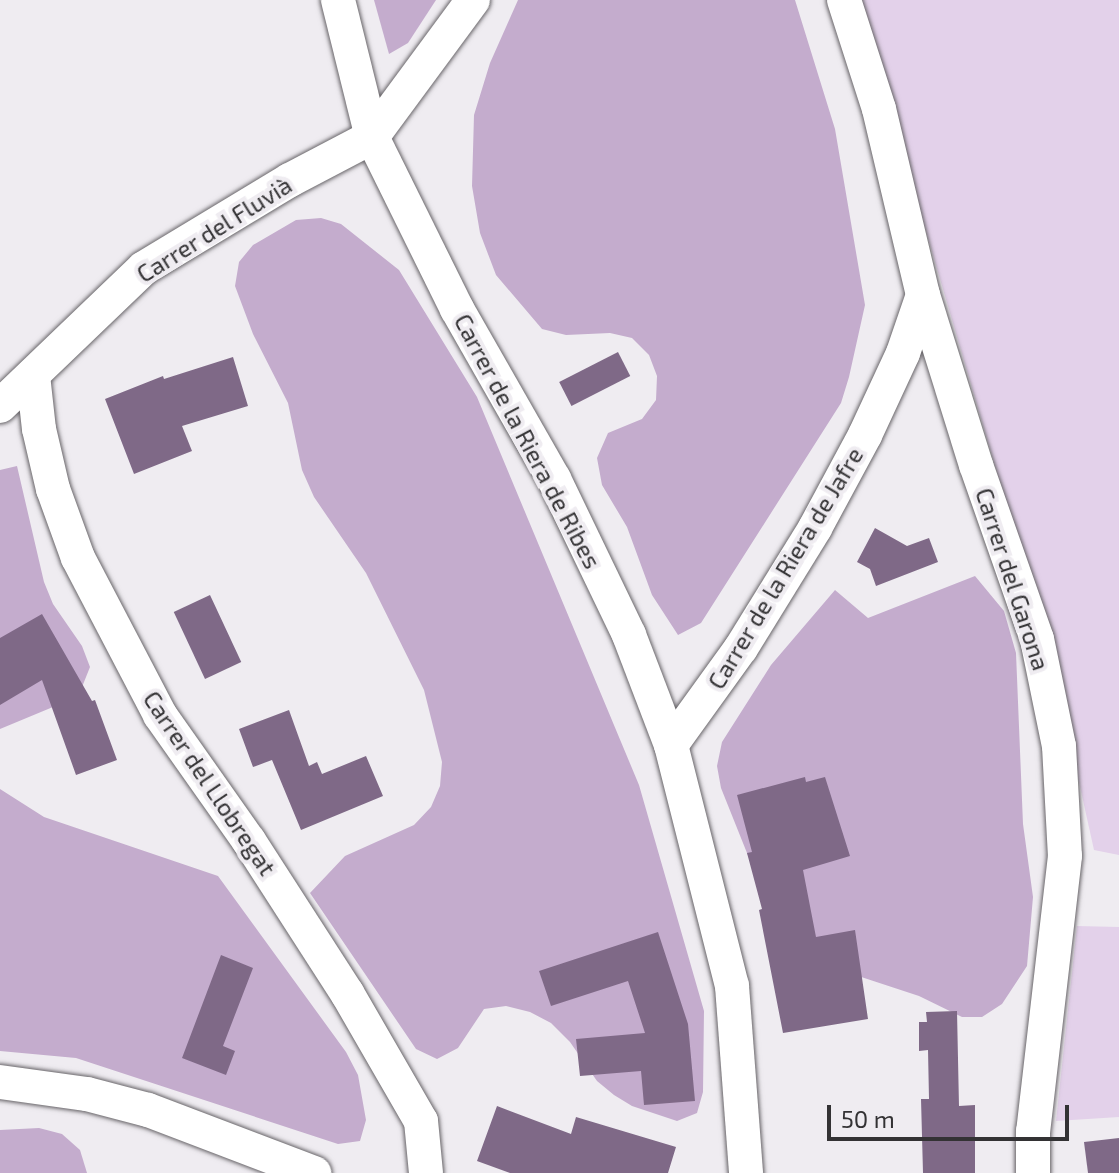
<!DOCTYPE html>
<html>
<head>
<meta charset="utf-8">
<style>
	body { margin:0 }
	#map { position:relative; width:1119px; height:1173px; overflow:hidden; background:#efecf1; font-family:"Exo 2",sans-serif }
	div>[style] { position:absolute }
	.green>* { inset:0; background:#e3d1ea }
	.forest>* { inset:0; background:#c4accd }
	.building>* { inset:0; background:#7f6987; transform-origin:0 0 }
	.roads { filter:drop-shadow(0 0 2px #686569) drop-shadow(0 0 2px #686569) }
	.minor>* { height:34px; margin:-17px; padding:0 17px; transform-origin:17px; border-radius:17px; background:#fff }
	span { translate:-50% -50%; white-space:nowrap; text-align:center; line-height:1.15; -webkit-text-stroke:8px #efecf1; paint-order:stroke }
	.street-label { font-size:24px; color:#333234 }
	.scale { position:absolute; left:827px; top:1105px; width:242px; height:36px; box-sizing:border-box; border:4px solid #333234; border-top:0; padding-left:10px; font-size:24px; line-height:28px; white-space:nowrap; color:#333234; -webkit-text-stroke:6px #efecf1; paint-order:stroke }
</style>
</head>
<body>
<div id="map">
	<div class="green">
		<div style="clip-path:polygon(858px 0,1119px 0,1119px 855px,1094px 850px,1052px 660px)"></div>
		<div style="clip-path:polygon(1077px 926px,1119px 927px,1119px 1117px,1056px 1121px)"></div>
	</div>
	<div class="forest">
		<div style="clip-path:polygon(374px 0,436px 0,408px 43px,389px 54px)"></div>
		<div style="clip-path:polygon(518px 0,795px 0,835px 129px,865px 305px,849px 377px,841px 403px,701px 623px,678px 635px,652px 595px,627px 527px,602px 485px,597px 458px,608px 433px,642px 419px,656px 400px,657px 376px,649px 355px,632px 338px,610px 333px,566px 335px,542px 329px,496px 275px,480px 233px,472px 186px,474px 115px,490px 63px)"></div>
		<div style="clip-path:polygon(321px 218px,341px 224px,399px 270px,477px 397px,639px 785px,704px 1011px,703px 1092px,697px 1113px,677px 1121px,632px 1106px,614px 1095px,597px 1081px,570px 1042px,551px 1023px,530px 1012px,506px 1006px,484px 1009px,458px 1048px,437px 1059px,416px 1049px,310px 893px,345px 856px,414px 825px,431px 807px,440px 786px,442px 762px,424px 690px,366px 573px,314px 497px,302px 470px,288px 403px,253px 334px,235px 286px,239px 262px,253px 245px,296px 220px)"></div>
		<div style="clip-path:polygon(17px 466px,44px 582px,53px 604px,82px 646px,90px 667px,82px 687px,65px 702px,0 729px,0 470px)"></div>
		<div style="clip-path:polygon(975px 576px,1004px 611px,1016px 653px,1023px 824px,1033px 897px,1027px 966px,1002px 1004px,982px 1017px,962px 1017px,919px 996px,846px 972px,755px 873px,721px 788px,717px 766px,722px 742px,771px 665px,835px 590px,868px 618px)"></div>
		<div style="clip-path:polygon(0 789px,44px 817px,218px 876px,346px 1052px,358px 1075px,366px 1120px,360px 1141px,338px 1144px,76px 1058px,0 1051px)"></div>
		<div style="clip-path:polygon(39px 1128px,62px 1134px,80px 1150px,87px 1173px,0 1173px,0 1130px)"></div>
	</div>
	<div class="building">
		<div style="left:618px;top:352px;width:27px;height:66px;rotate:63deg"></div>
		<div style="clip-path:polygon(233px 357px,248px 406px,182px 426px,192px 451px,134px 474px,105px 399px,163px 376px,164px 379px)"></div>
		<div style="clip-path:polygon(875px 528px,907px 546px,929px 538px,938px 562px,876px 586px,870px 569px,857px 562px)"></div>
		<div style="left:210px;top:595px;width:74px;height:40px;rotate:65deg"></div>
		<div style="clip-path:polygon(42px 614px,92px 701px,95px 700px,117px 760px,76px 775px,42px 680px,0 705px,0 638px)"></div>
		<div style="clip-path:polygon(289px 710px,309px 766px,317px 762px,322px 774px,366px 756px,383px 796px,301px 830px,272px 760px,253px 767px,239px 729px)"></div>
		<div style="clip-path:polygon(805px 777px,806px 782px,825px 777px,850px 856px,803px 870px,816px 937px,855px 930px,868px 1019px,783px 1033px,759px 910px,762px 909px,747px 853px,752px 852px,737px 795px)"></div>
		<div style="clip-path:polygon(658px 932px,688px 1024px,695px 1101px,644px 1105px,641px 1071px,580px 1076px,576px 1039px,645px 1033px,628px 981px,551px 1006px,539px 971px)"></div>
		<div style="clip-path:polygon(221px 955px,253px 968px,223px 1046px,235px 1051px,226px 1075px,182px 1058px)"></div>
		<div style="clip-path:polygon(957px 1011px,959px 1106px,975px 1105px,975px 1173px,923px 1173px,921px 1099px,929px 1099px,928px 1050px,919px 1051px,919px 1022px,927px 1022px,926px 1012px)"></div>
		<div style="clip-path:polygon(497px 1106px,571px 1134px,576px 1117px,676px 1147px,668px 1173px,510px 1173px,477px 1161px)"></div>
		<div style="clip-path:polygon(1119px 1138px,1119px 1173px,1088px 1173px,1084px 1142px)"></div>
	</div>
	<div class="roads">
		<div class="minor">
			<div style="left:338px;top:0;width:141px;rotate:76.1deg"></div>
			<div style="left:372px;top:137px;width:192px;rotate:63.7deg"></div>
			<div style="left:457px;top:309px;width:196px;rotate:60.3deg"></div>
			<div style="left:554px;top:479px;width:173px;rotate:64.3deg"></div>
			<div style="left:629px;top:635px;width:118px;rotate:69.1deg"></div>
			<div style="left:671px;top:745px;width:249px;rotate:75.8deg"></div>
			<div style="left:732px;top:986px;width:188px;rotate:85.7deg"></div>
			<div style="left:844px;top:0;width:114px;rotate:72.2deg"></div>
			<div style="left:879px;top:109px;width:191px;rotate:76.7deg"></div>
			<div style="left:923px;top:295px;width:178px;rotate:72.7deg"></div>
			<div style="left:976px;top:465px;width:184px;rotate:70.7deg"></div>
			<div style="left:1037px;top:639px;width:109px;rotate:78.4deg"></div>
			<div style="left:1059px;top:746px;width:110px;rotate:86.9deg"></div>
			<div style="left:1065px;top:856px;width:277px;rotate:96.6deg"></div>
			<div style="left:1033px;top:1131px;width:42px;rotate:90deg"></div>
			<div style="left:33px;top:375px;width:54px;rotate:83.7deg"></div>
			<div style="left:39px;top:429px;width:62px;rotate:76.9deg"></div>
			<div style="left:53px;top:489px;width:73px;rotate:70.1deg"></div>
			<div style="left:78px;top:558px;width:177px;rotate:62.4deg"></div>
			<div style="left:160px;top:715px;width:154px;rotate:54.8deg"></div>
			<div style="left:249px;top:841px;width:181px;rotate:57.2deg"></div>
			<div style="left:347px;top:993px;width:148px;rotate:60deg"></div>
			<div style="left:421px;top:1121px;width:52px;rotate:84.5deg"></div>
			<div style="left:0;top:406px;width:199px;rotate:-43.8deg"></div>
			<div style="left:144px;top:268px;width:170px;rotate:-31.1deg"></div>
			<div style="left:290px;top:180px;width:93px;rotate:-27.7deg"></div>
			<div style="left:372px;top:137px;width:170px;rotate:-53.6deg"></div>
			<div style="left:671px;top:745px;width:120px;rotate:-54.2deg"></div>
			<div style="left:741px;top:648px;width:141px;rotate:-58.3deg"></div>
			<div style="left:815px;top:528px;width:106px;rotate:-61.7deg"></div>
			<div style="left:865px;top:435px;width:90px;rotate:-65.1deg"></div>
			<div style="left:903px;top:353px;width:61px;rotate:-71deg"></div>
			<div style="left:0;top:1082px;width:88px;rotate:7.9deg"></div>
			<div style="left:87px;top:1094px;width:63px;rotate:14.7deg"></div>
			<div style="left:148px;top:1110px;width:178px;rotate:20.8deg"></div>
		</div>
	</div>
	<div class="street-label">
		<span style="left:214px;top:229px;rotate:-32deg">Carrer del Fluvià</span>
		<span style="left:528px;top:441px;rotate:62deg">Carrer de la Riera de Ribes</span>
		<span style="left:785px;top:568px;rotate:-59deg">Carrer de la Riera de Jafre</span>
		<span style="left:1013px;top:579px;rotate:72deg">Carrer del Garona</span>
		<span style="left:210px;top:783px;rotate:56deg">Carrer del Llobregat</span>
	</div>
	<div class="scale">50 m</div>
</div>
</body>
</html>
